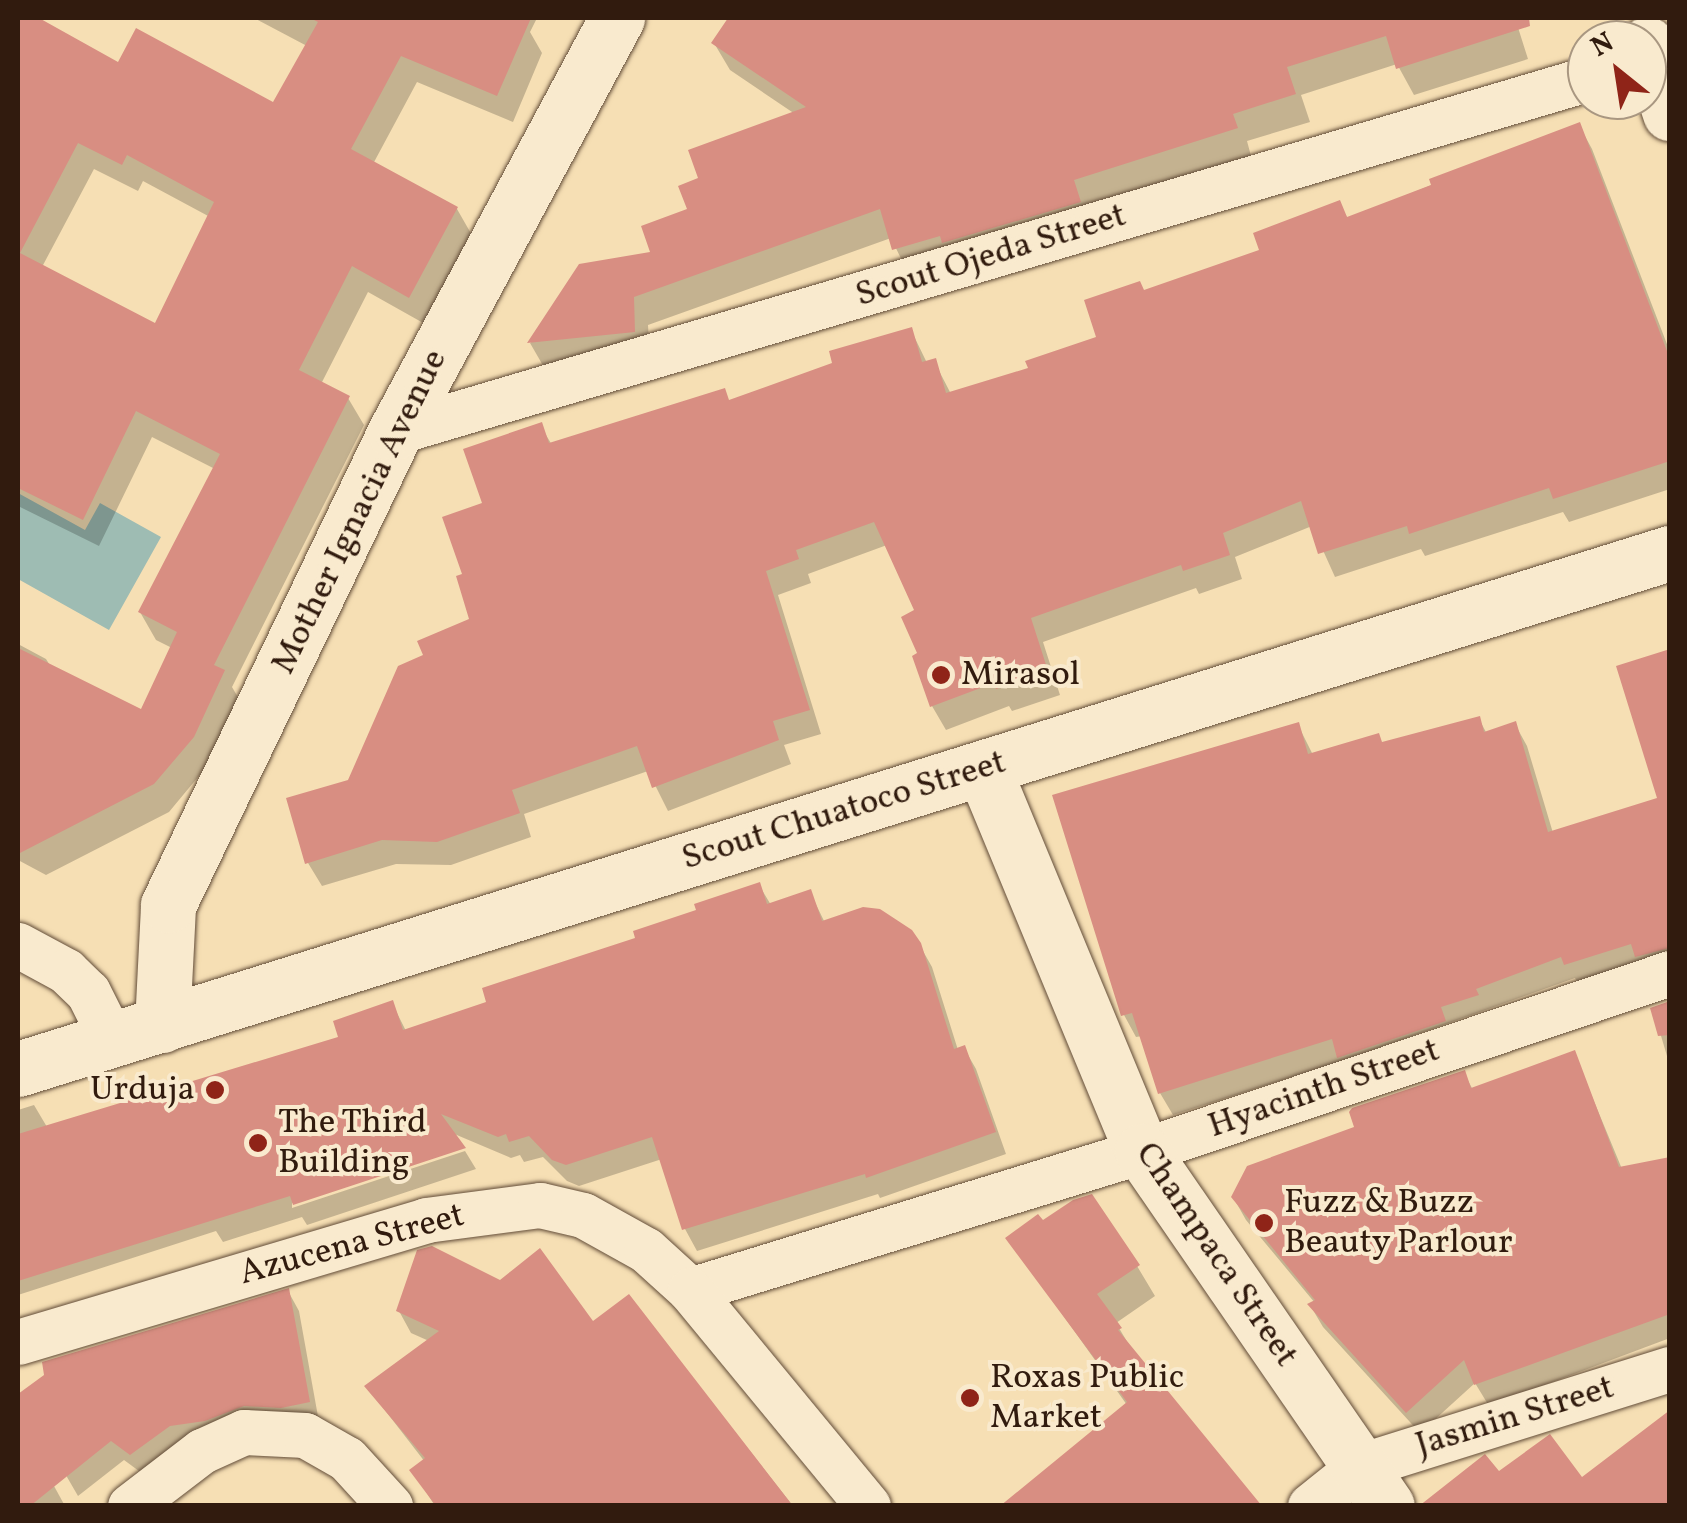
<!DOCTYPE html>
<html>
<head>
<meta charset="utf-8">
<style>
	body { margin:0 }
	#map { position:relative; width:1687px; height:1523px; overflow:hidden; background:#f6dfb4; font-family:Vollkorn,serif }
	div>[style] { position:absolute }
	.water>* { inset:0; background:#9ebcb3 }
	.shadow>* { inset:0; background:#0003 }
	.building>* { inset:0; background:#d88e82 }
	.roads { filter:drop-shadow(0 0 2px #624c38) drop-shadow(0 0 2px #624c38) }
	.street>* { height:45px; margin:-22.5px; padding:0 22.5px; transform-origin:22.5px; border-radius:22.5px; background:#f9eace }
	.secondary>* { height:55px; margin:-27.5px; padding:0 27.5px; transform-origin:27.5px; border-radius:27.5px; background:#f9eace }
	.dots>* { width:28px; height:28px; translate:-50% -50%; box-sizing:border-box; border:5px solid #f9eace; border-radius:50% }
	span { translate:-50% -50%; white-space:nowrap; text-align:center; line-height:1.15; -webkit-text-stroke:8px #f9eace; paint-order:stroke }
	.street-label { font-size:35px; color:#311b0e }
	.poi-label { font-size:35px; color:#311b0e }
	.left { translate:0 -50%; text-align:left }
	.right { translate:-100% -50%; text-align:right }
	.frame { position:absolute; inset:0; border:20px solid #311b0e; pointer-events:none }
	.north { position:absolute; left:1567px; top:20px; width:100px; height:100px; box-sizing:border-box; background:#f9eace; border:2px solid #a99781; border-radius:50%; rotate:330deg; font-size:28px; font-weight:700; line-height:40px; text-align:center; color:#311b0e }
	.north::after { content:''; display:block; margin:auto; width:35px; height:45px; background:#8f2418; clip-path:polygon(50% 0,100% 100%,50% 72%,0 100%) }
</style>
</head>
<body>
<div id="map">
	<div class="water">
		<div style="clip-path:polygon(18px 493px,85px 530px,100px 503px,161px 537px,109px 630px,18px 579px)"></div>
	</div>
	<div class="shadow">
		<div style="clip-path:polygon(evenodd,18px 18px,35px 18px,120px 66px,274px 105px,307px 46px,254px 18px,537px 18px,530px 32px,542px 53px,513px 122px,417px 82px,373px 164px,457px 209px,473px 237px,425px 324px,368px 292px,321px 384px,348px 398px,364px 425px,232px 687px,239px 699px,208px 765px,169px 812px,46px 875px,18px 860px,18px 644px,46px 659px,51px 667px,142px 712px,172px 648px,156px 640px,140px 612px,215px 469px,152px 437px,99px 546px,18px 506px,18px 18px,94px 169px,138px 191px,143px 181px,210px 217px,156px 327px,42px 267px,94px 169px)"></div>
		<div style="clip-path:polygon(729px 18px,1515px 18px,1528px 59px,1414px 95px,1397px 64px,1301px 95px,1310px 122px,1247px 141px,1251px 156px,910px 277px,891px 238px,648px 325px,650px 359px,545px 369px,530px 343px,653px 254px,690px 211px,701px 180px,795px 114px,730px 70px,714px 43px)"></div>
		<div style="clip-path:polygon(1579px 125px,1592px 149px,1670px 352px,1670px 489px,1569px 522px,1563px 512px,1425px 556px,1421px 549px,1335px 577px,1312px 526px,1235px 557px,1242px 579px,1199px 594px,1196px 588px,1043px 642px,1060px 695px,1012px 711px,1009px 706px,946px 730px,932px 706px,917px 612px,887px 545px,808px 574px,811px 583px,778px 595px,821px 734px,784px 745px,791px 764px,668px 811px,648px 771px,524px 814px,531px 837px,451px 865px,396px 864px,322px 886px,308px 863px,350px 782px,426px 657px,472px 621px,465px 575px,485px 505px,540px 425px,552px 445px,730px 403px,835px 365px,911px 330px,927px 363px,934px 361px,951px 394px,1031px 370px,1100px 338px,1144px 293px,1262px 252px,1339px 203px,1348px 219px)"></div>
		<div style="clip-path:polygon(1670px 651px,1670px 973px,1579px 986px,1575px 978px,1342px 1061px,1173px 1115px,1160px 1093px,1142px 1036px,1136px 1037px,1124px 1015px,1298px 725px,1313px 755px,1383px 745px,1479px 719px,1487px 734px,1515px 724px,1527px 746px,1553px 833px,1660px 800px)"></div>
		<div style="clip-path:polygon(759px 885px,771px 905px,810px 892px,825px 923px,919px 944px,932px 967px,958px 1050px,964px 1048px,976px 1069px,1006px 1154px,880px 1198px,878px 1194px,697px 1251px,685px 1229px,662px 1159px,579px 1186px,567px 1181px,543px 1157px,524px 1162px,520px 1155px,511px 1158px,452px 1133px,462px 1146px,292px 1203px,292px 1208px,465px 1151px,476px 1169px,307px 1225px,302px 1217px,223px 1242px,216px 1231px,18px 1295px,18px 1110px,34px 1105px,47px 1127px,341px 1038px,392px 1003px,406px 1031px,489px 1004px)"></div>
		<div style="clip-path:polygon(1670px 1002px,1670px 1066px,1653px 1009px)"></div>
		<div style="clip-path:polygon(1574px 1053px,1622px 1169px,1670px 1159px,1670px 1338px,1489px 1406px,1475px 1383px,1420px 1433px,1323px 1327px,1310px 1305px,1315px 1303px,1246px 1220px,1233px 1197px,1464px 1073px,1473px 1090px)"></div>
		<div style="clip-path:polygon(1008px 1238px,1137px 1266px,1155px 1296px,1116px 1323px,1135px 1355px,1127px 1405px)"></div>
		<div style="clip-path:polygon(288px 1291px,299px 1311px,319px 1422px,143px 1474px,124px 1460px,78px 1496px,67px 1477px,45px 1364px)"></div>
		<div style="clip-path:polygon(629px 1297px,793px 1506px,435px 1506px,413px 1471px,425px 1462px,367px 1387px,429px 1341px,411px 1333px,399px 1311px,593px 1324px)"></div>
		<div style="clip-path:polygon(18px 1437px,54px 1486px,65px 1506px,18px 1506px)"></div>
	</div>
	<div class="building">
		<div style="clip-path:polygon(evenodd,18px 18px,39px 18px,118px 62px,136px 28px,273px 102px,318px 22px,310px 18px,531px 18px,497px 96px,401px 56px,351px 149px,458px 207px,409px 298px,352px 266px,299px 370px,350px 396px,214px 665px,225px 670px,194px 737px,154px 784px,18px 854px,18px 648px,141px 709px,177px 632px,138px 612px,220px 454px,136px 411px,83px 520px,18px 488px,18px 18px,78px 143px,122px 165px,127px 155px,214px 202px,155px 323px,20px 253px,78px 143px)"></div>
		<div style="clip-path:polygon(728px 18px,1529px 18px,1530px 26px,1396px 69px,1386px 36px,1287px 67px,1296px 94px,1233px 114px,1238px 128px,1074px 180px,1081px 202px,942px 243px,940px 236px,892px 250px,880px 209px,634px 297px,635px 332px,527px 343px,579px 264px,650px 252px,641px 226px,687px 209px,678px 186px,698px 178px,688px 150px,806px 107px,711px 43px)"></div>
		<div style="clip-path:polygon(1580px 122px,1670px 359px,1670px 461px,1553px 499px,1549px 488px,1409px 534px,1407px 526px,1318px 554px,1301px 501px,1223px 533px,1230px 555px,1183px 571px,1181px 565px,1031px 618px,1048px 671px,996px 689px,994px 683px,930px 707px,912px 656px,917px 653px,901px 617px,914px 610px,874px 522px,796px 550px,799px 559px,766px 571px,810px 710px,773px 721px,779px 740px,652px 788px,637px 746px,512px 790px,520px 813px,437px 842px,382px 840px,305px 864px,286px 798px,348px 780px,398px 666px,423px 655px,417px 641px,469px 619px,456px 576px,462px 574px,442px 517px,482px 503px,463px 449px,542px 422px,549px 443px,725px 388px,729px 400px,832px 363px,829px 351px,912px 327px,922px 362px,936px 358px,946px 393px,1028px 368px,1025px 361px,1096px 337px,1084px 300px,1140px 281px,1144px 290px,1259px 250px,1253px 233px,1340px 200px,1347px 217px,1431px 185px,1429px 179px)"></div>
		<div style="clip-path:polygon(1670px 649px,1670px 948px,1635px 957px,1631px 944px,1564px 965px,1561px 957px,1476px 989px,1479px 995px,1441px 1007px,1446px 1021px,1337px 1058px,1332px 1039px,1158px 1094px,1132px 1013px,1121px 1016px,1052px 795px,1299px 722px,1308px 754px,1379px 733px,1382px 742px,1480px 716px,1484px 732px,1516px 721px,1548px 832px,1657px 798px,1616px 666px)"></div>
		<div style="clip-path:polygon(760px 882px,767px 904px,811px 889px,822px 921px,863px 907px,880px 909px,912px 930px,921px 943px,954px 1049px,965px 1045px,996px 1132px,866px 1178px,865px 1174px,682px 1230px,652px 1137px,566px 1165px,552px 1160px,529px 1136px,509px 1142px,506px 1134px,498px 1137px,441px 1114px,466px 1148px,293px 1205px,290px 1196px,18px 1281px,18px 1134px,338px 1037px,333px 1021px,393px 1000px,403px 1030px,486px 1002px,482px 988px,635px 938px,633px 931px,696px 910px,694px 904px)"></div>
		<div style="clip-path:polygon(1670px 1001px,1670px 1035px,1658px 1036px,1650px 1008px)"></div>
		<div style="clip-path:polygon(1575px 1050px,1619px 1167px,1670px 1157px,1670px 1314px,1474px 1385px,1464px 1360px,1406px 1413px,1307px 1304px,1315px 1300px,1231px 1197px,1247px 1166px,1354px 1127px,1349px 1112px,1352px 1108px,1465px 1070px,1471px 1088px)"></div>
		<div style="clip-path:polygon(1092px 1194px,1140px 1265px,1097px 1294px,1122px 1328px,1118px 1330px,1262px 1506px,1000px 1506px,1127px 1402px,1005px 1238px,1038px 1214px,1043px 1220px,1073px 1200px)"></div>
		<div style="clip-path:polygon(432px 1246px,500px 1280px,540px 1248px,593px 1321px,629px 1294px,793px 1506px,436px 1506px,409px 1470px,425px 1458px,364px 1386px,439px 1331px,396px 1311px,417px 1250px)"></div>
		<div style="clip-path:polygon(289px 1288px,310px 1402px,281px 1408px,244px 1406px,205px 1421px,170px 1426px,130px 1455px,111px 1441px,30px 1506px,18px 1506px,18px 1394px,44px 1375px,42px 1362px)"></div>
		<div style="clip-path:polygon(1670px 1410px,1670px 1506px,1419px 1506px,1485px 1454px,1499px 1471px,1550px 1434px,1582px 1477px)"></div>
	</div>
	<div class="roads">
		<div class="street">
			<div style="left:395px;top:432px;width:1243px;rotate:-16.5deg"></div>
			<div style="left:18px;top:945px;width:55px;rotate:28.4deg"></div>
			<div style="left:66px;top:971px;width:30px;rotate:44deg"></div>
			<div style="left:88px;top:992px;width:54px;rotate:63.4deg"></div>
			<div style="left:690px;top:1290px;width:473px;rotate:-17.1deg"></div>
			<div style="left:1142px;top:1151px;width:557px;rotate:-18.63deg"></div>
			<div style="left:18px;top:1342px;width:426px;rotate:-16.6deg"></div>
			<div style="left:426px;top:1220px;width:115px;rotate:-7.5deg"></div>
			<div style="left:540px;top:1205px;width:44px;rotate:13.1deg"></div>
			<div style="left:583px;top:1215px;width:72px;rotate:29.1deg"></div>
			<div style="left:646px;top:1250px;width:59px;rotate:42.3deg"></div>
			<div style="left:690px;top:1290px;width:280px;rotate:50.5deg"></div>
			<div style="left:130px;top:1506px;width:91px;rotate:-37.4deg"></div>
			<div style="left:202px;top:1451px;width:46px;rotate:-24.3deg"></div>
			<div style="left:244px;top:1432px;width:61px;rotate:2.8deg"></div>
			<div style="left:305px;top:1435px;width:48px;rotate:29.7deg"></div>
			<div style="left:347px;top:1459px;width:64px;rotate:47.5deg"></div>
			<div style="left:1310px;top:1506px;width:64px;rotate:-38.7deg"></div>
			<div style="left:1360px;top:1466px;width:325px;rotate:-17.4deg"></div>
		</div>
		<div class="secondary">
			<div style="left:1647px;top:44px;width:73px;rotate:71.6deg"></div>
			<div style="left:983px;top:768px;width:415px;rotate:67.5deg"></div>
			<div style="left:1142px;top:1151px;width:431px;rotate:55.4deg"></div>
			<div style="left:162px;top:1025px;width:120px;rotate:-87.1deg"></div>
			<div style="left:168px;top:905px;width:525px;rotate:-64.36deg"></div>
			<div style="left:395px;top:432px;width:470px;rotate:-61.8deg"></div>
			<div style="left:18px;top:1069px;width:1731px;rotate:-17.35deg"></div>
		</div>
	</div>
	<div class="dots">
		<div style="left:941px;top:675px;background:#8f2418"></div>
		<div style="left:215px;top:1090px;background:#8f2418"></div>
		<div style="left:258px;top:1143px;background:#8f2418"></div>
		<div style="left:1264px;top:1223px;background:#8f2418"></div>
		<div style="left:970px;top:1398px;background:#8f2418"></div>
	</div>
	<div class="street-label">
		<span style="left:991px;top:256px;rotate:-17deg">Scout Ojeda Street</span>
		<span style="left:360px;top:512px;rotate:-64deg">Mother Ignacia Avenue</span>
		<span style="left:844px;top:811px;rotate:-17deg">Scout Chuatoco Street</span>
		<span style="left:1324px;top:1089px;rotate:-19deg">Hyacinth Street</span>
		<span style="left:352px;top:1245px;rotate:-15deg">Azucena Street</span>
		<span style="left:1216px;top:1255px;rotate:56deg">Champaca Street</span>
		<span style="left:1515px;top:1417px;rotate:-17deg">Jasmin Street</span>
	</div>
	<div class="poi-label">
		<span class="left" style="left:961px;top:675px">Mirasol</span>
		<span class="right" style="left:195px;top:1090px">Urduja</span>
		<span class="left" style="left:278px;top:1143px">The Third<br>Building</span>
		<span class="left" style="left:1284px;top:1223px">Fuzz &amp; Buzz<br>Beauty Parlour</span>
		<span class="left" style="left:990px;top:1398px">Roxas Public<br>Market</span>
	</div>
	<div class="frame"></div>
	<div class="north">N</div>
</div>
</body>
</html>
